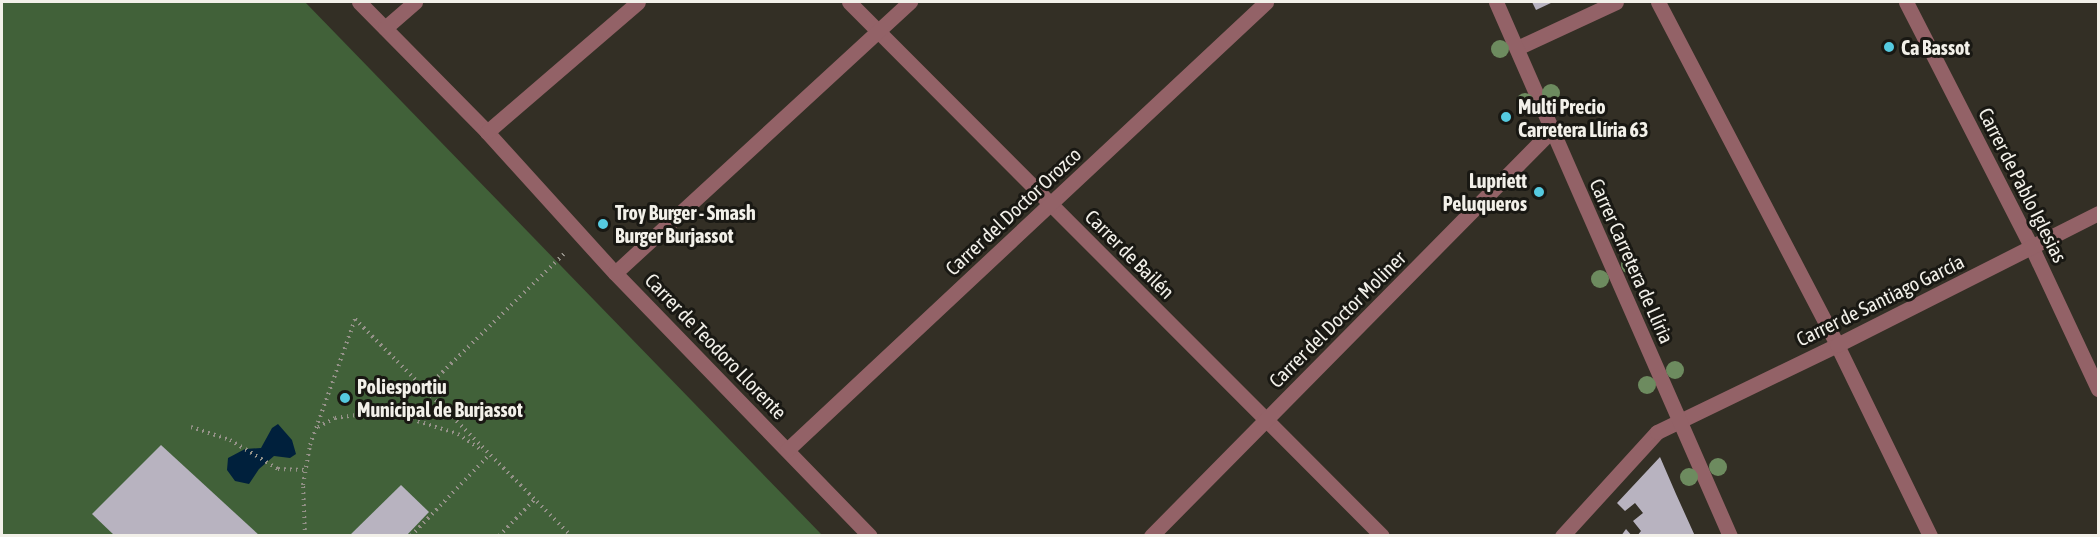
<!DOCTYPE html>
<html>
<head>
<meta charset="utf-8">
<style>
	body { margin:0 }
	#map { position:relative; width:2100px; height:537px; overflow:hidden; background:#332f25; font-family:"Asap Condensed",sans-serif }
	div>[style] { position:absolute }
	.green>* { inset:0; background:#416139 }
	.water>* { inset:0; background:#00203c }
	.building>* { inset:0; background:#b8b3c0 }
	.path>* { height:4px; margin-top:-2px; transform-origin:0; background:repeating-linear-gradient(90deg,#959289 0 1.5px,transparent 0 6px) }
	.minor>* { height:15px; margin:-7.5px; padding:0 7.5px; transform-origin:7.5px; border-radius:7.5px; background:#936267 }
	.tertiary>* { height:15px; margin:-7.5px; padding:0 7.5px; transform-origin:7.5px; border-radius:7.5px; background:#936267 }
	.trees>* { width:18px; height:18px; margin:-9px; border-radius:50%; background:#6d8b5f }
	.dots>* { width:16px; height:16px; translate:-50% -50%; box-sizing:border-box; border:3px solid #191813; border-radius:50% }
	span { translate:-50% -50%; white-space:nowrap; text-align:center; line-height:1.15; -webkit-text-stroke:6px #191813; paint-order:stroke }
	.poi-label { font-size:20px; color:#f2f0e9; font-weight:700 }
	.left { translate:0 -50%; text-align:left }
	.right { translate:-100% -50%; text-align:right }
	.street-label { font-size:20px; color:#f2f0e9 }
	.frame { position:absolute; inset:0; border:3px solid #f2f0e9; pointer-events:none }
</style>
</head>
<body>
<div id="map">
	<div class="green">
		<div style="clip-path:polygon(2px 2px,305px 2px,822px 535px,2px 535px)"></div>
	</div>
	<div class="water">
		<div style="clip-path:polygon(278px 424px,292px 440px,296px 454px,290px 458px,274px 456px,259px 469px,249px 484px,235px 481px,227px 470px,228px 458px,245px 449px,261px 448px,272px 428px)"></div>
	</div>
	<div class="building">
		<div style="clip-path:polygon(1532px 2px,1553px 2px,1536px 10px)"></div>
		<div style="clip-path:polygon(161px 445px,260px 536px,115px 536px,92px 514px)"></div>
		<div style="clip-path:polygon(1660px 457px,1676px 494px,1695px 536px,1637px 536px,1641px 531px,1633px 521px,1643px 513px,1635px 503px,1625px 511px,1617px 503px)"></div>
		<div style="clip-path:polygon(401px 485px,429px 512px,406px 536px,349px 536px)"></div>
		<div style="clip-path:polygon(1626px 529px,1632px 536px,1621px 536px)"></div>
	</div>
	<div class="path">
		<div style="left:425px;top:389px;width:197px;rotate:-44.2deg"></div>
		<div style="left:191px;top:427px;width:41px;rotate:18.4deg"></div>
		<div style="left:230px;top:440px;width:56px;rotate:31.1deg"></div>
		<div style="left:278px;top:469px;width:27px;rotate:2deg"></div>
		<div style="left:318px;top:427px;width:19px;rotate:-28deg"></div>
		<div style="left:335px;top:418px;width:37px;rotate:-8deg"></div>
		<div style="left:372px;top:413px;width:23px;rotate:2deg"></div>
		<div style="left:395px;top:414px;width:66px;rotate:17.6deg"></div>
		<div style="left:458px;top:434px;width:30px;rotate:34deg"></div>
		<div style="left:305px;top:536px;width:51px;rotate:-92.2deg"></div>
		<div style="left:303px;top:485px;width:41px;rotate:-80.1deg"></div>
		<div style="left:310px;top:445px;width:134px;rotate:-70.3deg"></div>
		<div style="left:355px;top:319px;width:306px;rotate:45.1deg"></div>
		<div style="left:411px;top:536px;width:112px;rotate:-46.1deg"></div>
		<div style="left:499px;top:536px;width:50px;rotate:-45.8deg"></div>
	</div>
	<div class="minor">
		<div style="left:359px;top:2px;width:182px;rotate:45.4deg"></div>
		<div style="left:487px;top:132px;width:190px;rotate:47.8deg"></div>
		<div style="left:615px;top:273px;width:366px;rotate:45.9deg"></div>
		<div style="left:849px;top:2px;width:754px;rotate:45.05deg"></div>
		<div style="left:1658px;top:2px;width:387px;rotate:62.4deg"></div>
		<div style="left:1837px;top:345px;width:212px;rotate:64deg"></div>
		<div style="left:1906px;top:2px;width:276px;rotate:62.9deg"></div>
		<div style="left:2032px;top:248px;width:156px;rotate:64.9deg"></div>
		<div style="left:385px;top:28px;width:40px;rotate:-41deg"></div>
		<div style="left:1517px;top:48px;width:109px;rotate:-24.9deg"></div>
		<div style="left:487px;top:132px;width:199px;rotate:-40.7deg"></div>
		<div style="left:615px;top:273px;width:401px;rotate:-42.6deg"></div>
		<div style="left:787px;top:450px;width:656px;rotate:-43.08deg"></div>
		<div style="left:1151px;top:536px;width:569px;rotate:-45.36deg"></div>
		<div style="left:1562px;top:536px;width:141px;rotate:-47.6deg"></div>
		<div style="left:1657px;top:432px;width:200px;rotate:-25.8deg"></div>
		<div style="left:1837px;top:345px;width:292px;rotate:-26.8deg"></div>
	</div>
	<div class="tertiary">
		<div style="left:1496px;top:2px;width:583px;rotate:66.34deg"></div>
	</div>
	<div class="trees">
		<div style="left:1500px;top:49px"></div>
		<div style="left:1551px;top:93px"></div>
		<div style="left:1525px;top:102px"></div>
		<div style="left:1630px;top:265px"></div>
		<div style="left:1600px;top:279px"></div>
		<div style="left:1675px;top:370px"></div>
		<div style="left:1647px;top:385px"></div>
		<div style="left:1718px;top:467px"></div>
		<div style="left:1689px;top:477px"></div>
	</div>
	<div class="dots">
		<div style="left:1889px;top:47px;background:#55cae0"></div>
		<div style="left:1506px;top:117px;background:#55cae0"></div>
		<div style="left:1539px;top:192px;background:#55cae0"></div>
		<div style="left:603px;top:224px;background:#55cae0"></div>
		<div style="left:345px;top:398px;background:#55cae0"></div>
	</div>
	<div class="poi-label">
		<span class="left" style="left:1901px;top:47px">Ca Bassot</span>
		<span class="left" style="left:1518px;top:118px">Multi Precio<br>Carretera Llíria 63</span>
		<span class="right" style="left:1527px;top:192px">Lupriett<br>Peluqueros</span>
		<span class="left" style="left:615px;top:224px">Troy Burger - Smash<br>Burger Burjassot</span>
		<span class="left" style="left:357px;top:398px">Poliesportiu<br>Municipal de Burjassot</span>
	</div>
	<div class="street-label">
		<span style="left:2023px;top:185px;rotate:63deg">Carrer de Pablo Iglesias</span>
		<span style="left:1013px;top:211px;rotate:-43deg">Carrer del Doctor Orozco</span>
		<span style="left:1130px;top:254px;rotate:45deg">Carrer de Bailén</span>
		<span style="left:1632px;top:261px;rotate:66deg">Carrer Carretera de Llíria</span>
		<span style="left:1880px;top:300px;rotate:-26deg">Carrer de Santiago García</span>
		<span style="left:1337px;top:319px;rotate:-45deg">Carrer del Doctor Moliner</span>
		<span style="left:716px;top:346px;rotate:46deg">Carrer de Teodoro Llorente</span>
	</div>
	<div class="frame"></div>
</div>
</body>
</html>
